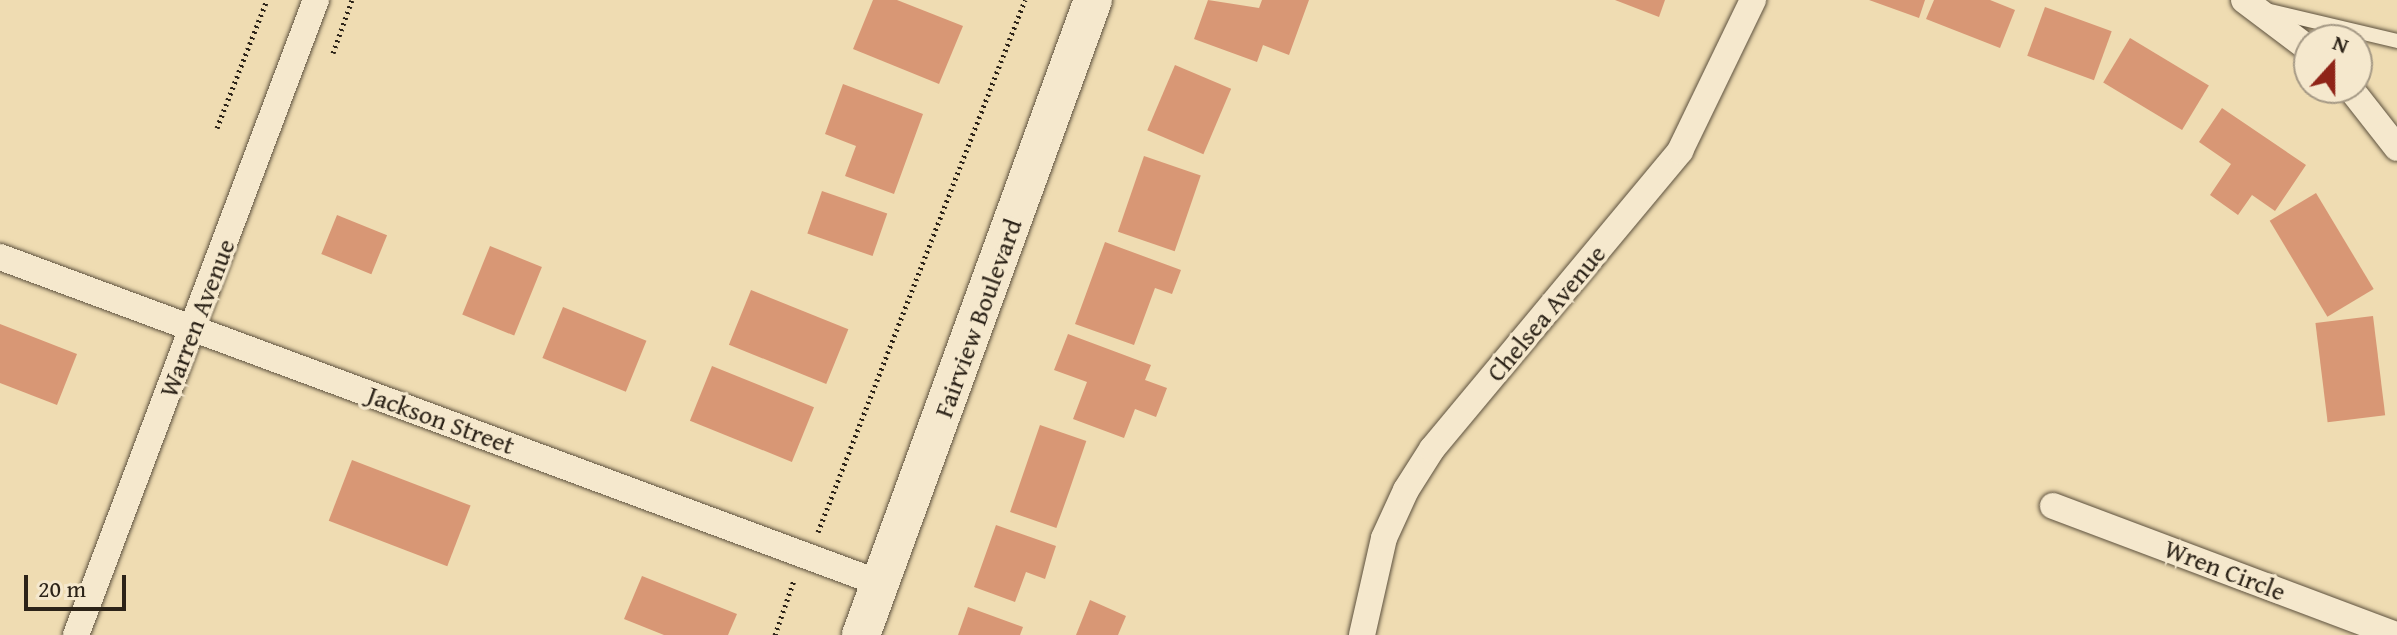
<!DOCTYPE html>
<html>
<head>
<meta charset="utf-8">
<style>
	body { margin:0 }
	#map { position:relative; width:2397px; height:635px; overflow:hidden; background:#efdcb2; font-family:"Gentium Book Plus",serif }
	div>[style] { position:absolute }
	.building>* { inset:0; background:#d89775; transform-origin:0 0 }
	.path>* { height:5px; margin-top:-2.5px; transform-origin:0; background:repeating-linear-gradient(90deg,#2c2318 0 2px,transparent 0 6px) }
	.roads { filter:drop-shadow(0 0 2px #5d513e) drop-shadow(0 0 2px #5d513e) }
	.lane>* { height:14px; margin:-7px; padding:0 7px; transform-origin:7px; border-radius:7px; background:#f5e8cd }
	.street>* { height:26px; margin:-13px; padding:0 13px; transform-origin:13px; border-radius:13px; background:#f5e8cd }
	.secondary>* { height:38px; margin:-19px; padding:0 19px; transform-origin:19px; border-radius:19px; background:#f5e8cd }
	span { translate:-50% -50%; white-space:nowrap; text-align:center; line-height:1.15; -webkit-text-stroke:7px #f5e8cd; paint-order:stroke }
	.street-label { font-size:26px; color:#2c2318 }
	.north { position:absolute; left:2293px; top:24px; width:80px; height:80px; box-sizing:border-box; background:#f5e8cd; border:2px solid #a59985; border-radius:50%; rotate:21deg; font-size:22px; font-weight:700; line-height:32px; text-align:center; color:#2c2318 }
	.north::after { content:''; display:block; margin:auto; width:28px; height:36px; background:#8f2418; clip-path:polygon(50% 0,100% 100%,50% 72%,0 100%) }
	.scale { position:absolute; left:24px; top:575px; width:102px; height:36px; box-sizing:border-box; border:4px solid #2c2318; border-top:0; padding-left:10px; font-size:24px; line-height:28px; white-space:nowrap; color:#2c2318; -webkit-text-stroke:6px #f5e8cd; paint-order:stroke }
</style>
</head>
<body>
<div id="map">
	<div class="building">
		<div style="clip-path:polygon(873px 0,897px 0,963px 26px,939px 84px,853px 49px)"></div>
		<div style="clip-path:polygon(1208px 0,1259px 8px,1262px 0,1309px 0,1289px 55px,1263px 45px,1257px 62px,1194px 39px)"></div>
		<div style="clip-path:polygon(1615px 0,1665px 0,1659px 17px)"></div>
		<div style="clip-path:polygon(1869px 0,1925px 0,1919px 18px)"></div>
		<div style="clip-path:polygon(1934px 0,1990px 0,2015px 10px,2000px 48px,1926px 19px)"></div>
		<div style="left:2045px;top:7px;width:71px;height:52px;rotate:20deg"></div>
		<div style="left:2130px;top:38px;width:92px;height:52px;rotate:31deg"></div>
		<div style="left:1175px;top:65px;width:61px;height:71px;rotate:23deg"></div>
		<div style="clip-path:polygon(843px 84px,923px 114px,894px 194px,845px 176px,856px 146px,825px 134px)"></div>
		<div style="clip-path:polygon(2222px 108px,2306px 165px,2275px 211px,2252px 195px,2238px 215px,2210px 195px,2231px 164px,2199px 142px)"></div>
		<div style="left:1144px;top:156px;width:60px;height:80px;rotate:19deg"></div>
		<div style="left:822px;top:191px;width:69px;height:45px;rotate:19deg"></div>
		<div style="left:2316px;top:193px;width:112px;height:54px;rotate:59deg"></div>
		<div style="left:337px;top:215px;width:54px;height:42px;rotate:22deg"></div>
		<div style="clip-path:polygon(1105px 242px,1181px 270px,1172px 294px,1155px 288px,1134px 345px,1075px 324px)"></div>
		<div style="left:490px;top:246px;width:56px;height:74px;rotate:22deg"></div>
		<div style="left:751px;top:290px;width:105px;height:59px;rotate:22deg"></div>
		<div style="left:563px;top:307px;width:90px;height:55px;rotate:22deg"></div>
		<div style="left:2373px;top:316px;width:100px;height:58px;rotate:83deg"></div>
		<div style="clip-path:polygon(0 324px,77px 354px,57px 405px,0 383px)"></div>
		<div style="clip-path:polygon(1068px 334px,1151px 365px,1145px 380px,1167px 388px,1156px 417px,1135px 409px,1124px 438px,1073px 419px,1087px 382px,1054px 370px)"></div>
		<div style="left:712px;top:366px;width:110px;height:59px;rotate:22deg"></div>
		<div style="left:1040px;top:425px;width:49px;height:92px;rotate:19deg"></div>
		<div style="left:352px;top:460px;width:127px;height:65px;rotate:21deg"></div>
		<div style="clip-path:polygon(996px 525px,1056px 546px,1045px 579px,1026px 572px,1015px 602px,974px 587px)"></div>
		<div style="clip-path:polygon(642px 576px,737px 614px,728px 635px,664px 635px,624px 619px)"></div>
		<div style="clip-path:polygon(1090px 600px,1126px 616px,1118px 635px,1076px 635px)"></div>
		<div style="clip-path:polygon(968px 607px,1023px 627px,1020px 635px,958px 635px)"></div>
	</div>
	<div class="path">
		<div style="left:333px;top:53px;width:56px;rotate:-70.3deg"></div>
		<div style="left:217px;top:128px;width:137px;rotate:-68.7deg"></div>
		<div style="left:818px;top:532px;width:571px;rotate:-68.74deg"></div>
		<div style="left:775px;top:635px;width:58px;rotate:-70.9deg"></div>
	</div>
	<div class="roads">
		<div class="lane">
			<div style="left:2266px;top:10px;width:135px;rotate:13.3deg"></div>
		</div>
		<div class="street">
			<div style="left:2244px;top:0;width:81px;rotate:37deg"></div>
			<div style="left:2350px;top:88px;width:76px;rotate:51.9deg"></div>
			<div style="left:0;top:257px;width:941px;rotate:20.34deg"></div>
			<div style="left:2053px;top:506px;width:366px;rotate:20.6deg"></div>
			<div style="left:76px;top:635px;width:679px;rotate:-69.3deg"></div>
			<div style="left:1362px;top:635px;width:99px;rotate:-77.2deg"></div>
			<div style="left:1384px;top:538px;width:53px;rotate:-65.4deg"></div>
			<div style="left:1406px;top:490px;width:49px;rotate:-57.6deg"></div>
			<div style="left:1432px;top:449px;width:388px;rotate:-50.2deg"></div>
			<div style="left:1680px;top:151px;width:168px;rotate:-64.2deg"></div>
		</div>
		<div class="secondary">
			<div style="left:861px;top:635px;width:676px;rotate:-69.93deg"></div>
		</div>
	</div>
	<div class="street-label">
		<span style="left:1546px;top:313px;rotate:-50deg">Chelsea Avenue</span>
		<span style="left:197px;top:318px;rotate:-69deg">Warren Avenue</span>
		<span style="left:978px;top:318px;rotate:-70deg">Fairview Boulevard</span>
		<span style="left:441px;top:420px;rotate:20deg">Jackson Street</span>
		<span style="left:2225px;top:570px;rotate:21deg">Wren Circle</span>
	</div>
	<div class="north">N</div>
	<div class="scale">20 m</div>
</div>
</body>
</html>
